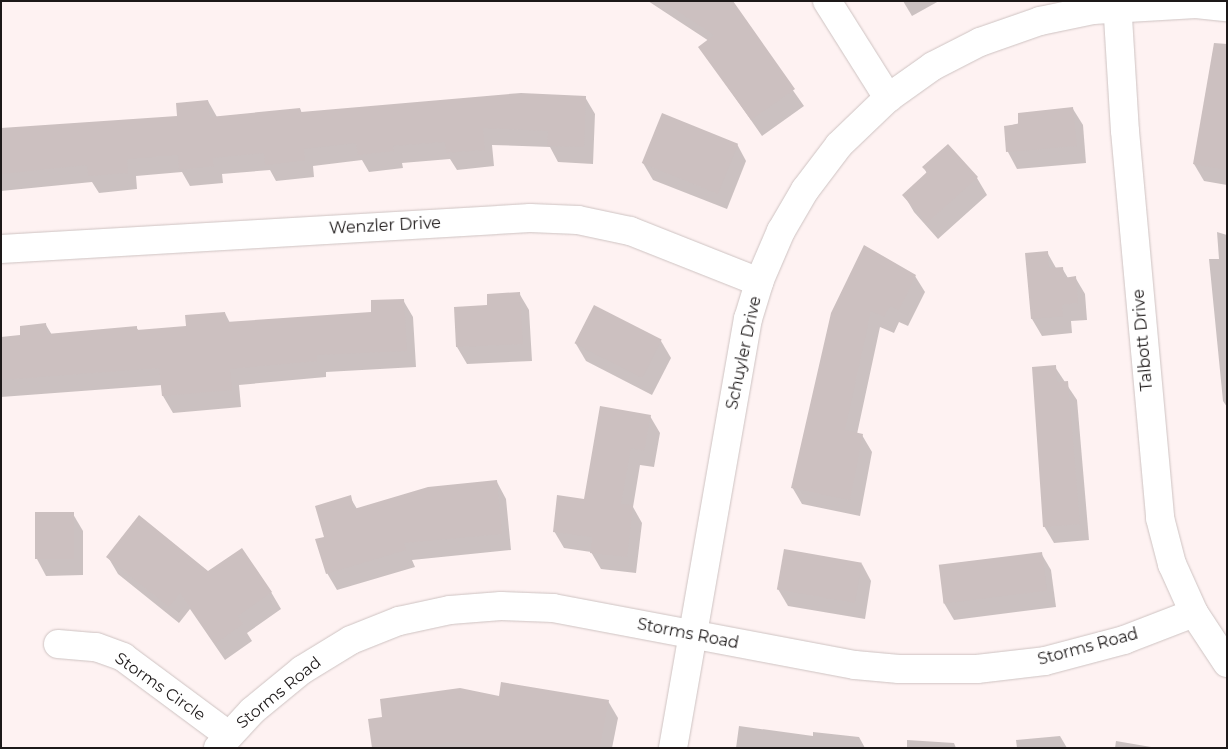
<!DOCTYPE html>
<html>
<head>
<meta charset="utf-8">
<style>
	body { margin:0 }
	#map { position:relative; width:1228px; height:749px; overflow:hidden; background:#fef2f2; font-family:Montserrat,sans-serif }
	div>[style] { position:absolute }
	.shadow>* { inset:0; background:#0003 }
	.building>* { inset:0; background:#ccc0c0; transform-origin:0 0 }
	.roads { filter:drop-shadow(0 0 1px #cec3c2) drop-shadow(0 0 1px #cec3c2) }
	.minor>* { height:28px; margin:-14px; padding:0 14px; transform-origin:14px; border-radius:14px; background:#fff }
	span { translate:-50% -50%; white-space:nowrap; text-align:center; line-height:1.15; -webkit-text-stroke:4.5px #fff; paint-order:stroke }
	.street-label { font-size:16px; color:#1d1919 }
	.frame { position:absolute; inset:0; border:2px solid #1d1919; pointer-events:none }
</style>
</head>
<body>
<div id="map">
	<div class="shadow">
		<div style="clip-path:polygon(648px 1px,730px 1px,804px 106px,762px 136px,700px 47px,709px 41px)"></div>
		<div style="clip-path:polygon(903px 1px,939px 1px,912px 16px)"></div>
		<div style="clip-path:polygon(1209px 77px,1227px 80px,1227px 185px,1204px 181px,1194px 164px)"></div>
		<div style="clip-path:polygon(585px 97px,595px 114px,593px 164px,558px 162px,550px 147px,492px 145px,494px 166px,457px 170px,450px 159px,402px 163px,403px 168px,369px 172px,362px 160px,313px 166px,314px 177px,276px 181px,270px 170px,222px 174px,223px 183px,190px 186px,182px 172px,136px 176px,137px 189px,99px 193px,92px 182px,1px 191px,1px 130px,178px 118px,208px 101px,217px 117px,300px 109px,302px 113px)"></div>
		<div style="clip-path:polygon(1073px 109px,1083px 125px,1086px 163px,1017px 169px,1008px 152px,1005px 127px)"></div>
		<div style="clip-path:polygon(737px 144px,746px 161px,727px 209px,653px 180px,643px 163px)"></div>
		<div style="clip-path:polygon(924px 167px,977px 178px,987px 195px,938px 239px,914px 212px,904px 195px,927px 174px)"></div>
		<div style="clip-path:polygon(1217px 232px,1227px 235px,1227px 407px,1223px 401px,1209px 259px,1219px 259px)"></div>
		<div style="clip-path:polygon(864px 247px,915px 276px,925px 292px,908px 326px,899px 322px,894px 333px,880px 327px,857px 434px,862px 435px,872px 452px,860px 516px,802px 504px,792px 487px)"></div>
		<div style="clip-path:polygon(1047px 252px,1056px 268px,1062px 268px,1068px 278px,1075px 277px,1085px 294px,1087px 320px,1071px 321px,1072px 333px,1042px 336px,1032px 319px)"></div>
		<div style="clip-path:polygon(519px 293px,529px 310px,532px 361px,467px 364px,457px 347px,455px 308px,489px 306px)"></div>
		<div style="clip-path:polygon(403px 300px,413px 317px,416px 367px,326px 372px,326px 377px,239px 385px,241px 407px,173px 413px,163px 396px,162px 385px,1px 397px,1px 339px,22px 336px,46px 325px,52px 335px,136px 327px,139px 331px,187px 327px,225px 313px,230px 323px,373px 313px)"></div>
		<div style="clip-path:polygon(661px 341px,671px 358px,652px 395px,586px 361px,576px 344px)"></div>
		<div style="clip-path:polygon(1055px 367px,1077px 400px,1089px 540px,1054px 543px,1044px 526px)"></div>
		<div style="clip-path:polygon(650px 416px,660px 433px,654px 467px,640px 465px,633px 507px,642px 523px,636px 573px,601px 569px,591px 552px,564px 548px,554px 531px,585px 500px)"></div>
		<div style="clip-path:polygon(497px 482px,506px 499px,511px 550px,412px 560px,415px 567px,337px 590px,327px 573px,326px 538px,350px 497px,357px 509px)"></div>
		<div style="clip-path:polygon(73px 514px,83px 531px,83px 575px,46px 576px,37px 559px)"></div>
		<div style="clip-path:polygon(1041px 553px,1051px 570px,1056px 607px,954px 620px,944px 603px,940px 566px)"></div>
		<div style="clip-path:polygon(108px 557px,208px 572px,271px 592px,281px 609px,247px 633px,252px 641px,225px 660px,190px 609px,179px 623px,118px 574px)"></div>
		<div style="clip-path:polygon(862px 564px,871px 581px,865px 619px,788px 606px,778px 589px)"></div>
		<div style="clip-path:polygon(608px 701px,618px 718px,612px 748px,374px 748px)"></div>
		<div style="clip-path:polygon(739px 726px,813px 736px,813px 732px,859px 737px,865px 748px,736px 748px)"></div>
		<div style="clip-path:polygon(1060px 736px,1067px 748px,1017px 748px,1016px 740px)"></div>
		<div style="clip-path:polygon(907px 740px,954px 743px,956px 748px,907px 748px)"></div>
		<div style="clip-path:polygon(1116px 741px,1157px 748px,1115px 748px)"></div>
	</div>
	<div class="building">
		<div style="clip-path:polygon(662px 1px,733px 1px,795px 89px,751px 120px,698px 47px,714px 35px)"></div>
		<div style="clip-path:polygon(1214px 43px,1227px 44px,1227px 170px,1193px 164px)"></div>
		<div style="clip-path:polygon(521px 93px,586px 96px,584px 147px,547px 146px,548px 131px,483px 128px,485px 150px,446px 153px,445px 142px,393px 146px,394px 151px,358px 155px,356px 143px,304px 149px,305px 160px,265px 165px,264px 153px,213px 158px,214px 166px,179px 170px,178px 155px,127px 159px,128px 173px,88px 176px,87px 165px,1px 174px,1px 128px,177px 116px,176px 103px,208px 100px,210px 117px,300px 108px,301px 112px)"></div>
		<div style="clip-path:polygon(1073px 107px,1077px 146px,1006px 152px,1004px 126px,1018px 124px,1018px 113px)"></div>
		<div style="left:662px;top:113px;width:82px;height:54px;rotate:22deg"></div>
		<div style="clip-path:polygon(948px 144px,978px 177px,927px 223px,902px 195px,927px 172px,922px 167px)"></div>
		<div style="clip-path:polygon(864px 245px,916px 275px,899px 310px,890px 306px,884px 317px,871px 311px,845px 430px,863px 434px,850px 500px,791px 488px,831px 313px)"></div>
		<div style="clip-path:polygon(1048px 251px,1049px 268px,1063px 267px,1064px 278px,1076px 276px,1078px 303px,1062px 305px,1063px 316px,1031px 319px,1025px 253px)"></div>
		<div style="clip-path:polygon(520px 292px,523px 344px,456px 347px,454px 307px,487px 305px,487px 294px)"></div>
		<div style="clip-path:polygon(404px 299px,407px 351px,317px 355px,317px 361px,230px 369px,232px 390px,162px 396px,159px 368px,1px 380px,1px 337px,20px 335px,20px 326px,46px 323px,47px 334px,137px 326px,137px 330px,186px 326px,185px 315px,225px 312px,226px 322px,371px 312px,371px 300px)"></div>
		<div style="left:594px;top:305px;width:76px;height:43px;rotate:27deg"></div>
		<div style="clip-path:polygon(1056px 365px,1057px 382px,1068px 381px,1080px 524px,1043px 527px,1032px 367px)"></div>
		<div style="clip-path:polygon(600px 406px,651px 415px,644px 451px,631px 448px,621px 504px,633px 505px,627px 557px,590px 553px,592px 537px,553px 532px,557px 495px,584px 499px)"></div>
		<div style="clip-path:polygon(497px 480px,502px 534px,404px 543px,406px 550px,326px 574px,315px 539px,324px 537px,315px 506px,351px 495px,354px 509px,428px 487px)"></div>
		<div style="left:74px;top:512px;width:47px;height:39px;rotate:90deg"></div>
		<div style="clip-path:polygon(139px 515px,208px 571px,242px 548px,272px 592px,238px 616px,243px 624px,215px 644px,180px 593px,169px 607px,106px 557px)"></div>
		<div style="left:784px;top:549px;width:79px;height:41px;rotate:10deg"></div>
		<div style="left:1042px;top:552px;width:39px;height:104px;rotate:83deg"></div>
		<div style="clip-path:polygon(501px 682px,609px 700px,600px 748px,488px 748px,456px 741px,415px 748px,372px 748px,368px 719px,382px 717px,380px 699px,460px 688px,499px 696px)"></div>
	</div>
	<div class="roads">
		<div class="minor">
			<div style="left:827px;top:1px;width:115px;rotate:57.8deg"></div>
			<div style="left:1117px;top:1px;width:130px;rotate:86.5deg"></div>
			<div style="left:1125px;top:131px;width:389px;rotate:84.8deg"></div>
			<div style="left:1160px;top:518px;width:48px;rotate:75.4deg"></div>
			<div style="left:1172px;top:564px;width:54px;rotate:65.8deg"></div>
			<div style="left:1194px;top:613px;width:60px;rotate:56.6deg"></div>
			<div style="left:1px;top:249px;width:530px;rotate:-3.35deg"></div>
			<div style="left:530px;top:218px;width:48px;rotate:2.4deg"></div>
			<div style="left:578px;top:220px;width:53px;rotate:11.9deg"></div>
			<div style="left:630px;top:231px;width:139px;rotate:21.6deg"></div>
			<div style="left:58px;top:644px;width:38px;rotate:5deg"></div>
			<div style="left:96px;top:647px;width:29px;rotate:20deg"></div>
			<div style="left:123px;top:657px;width:131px;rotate:36.6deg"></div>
			<div style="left:218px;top:748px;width:50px;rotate:-47.4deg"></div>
			<div style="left:252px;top:711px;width:65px;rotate:-39.4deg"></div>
			<div style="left:302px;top:670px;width:57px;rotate:-31.5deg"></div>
			<div style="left:351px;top:640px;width:52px;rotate:-21.6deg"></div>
			<div style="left:399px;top:621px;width:52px;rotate:-12.2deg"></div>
			<div style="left:450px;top:610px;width:51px;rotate:-4.5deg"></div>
			<div style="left:501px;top:606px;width:52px;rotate:2.2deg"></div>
			<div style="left:553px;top:608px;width:307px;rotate:10.7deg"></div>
			<div style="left:855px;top:665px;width:44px;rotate:5.2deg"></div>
			<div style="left:899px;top:669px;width:78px"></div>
			<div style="left:977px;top:669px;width:68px;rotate:-6.7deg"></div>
			<div style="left:1045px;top:661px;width:82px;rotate:-14.9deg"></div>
			<div style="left:1124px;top:640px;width:75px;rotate:-21.1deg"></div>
			<div style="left:673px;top:748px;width:436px;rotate:-80.1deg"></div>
			<div style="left:748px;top:319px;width:39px;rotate:-73deg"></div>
			<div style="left:759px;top:282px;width:56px;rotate:-66.7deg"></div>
			<div style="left:781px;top:231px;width:48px;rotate:-59.7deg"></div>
			<div style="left:805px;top:190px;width:56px;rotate:-52.9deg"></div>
			<div style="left:839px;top:145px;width:68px;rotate:-43.8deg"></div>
			<div style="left:888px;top:98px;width:55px;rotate:-35.4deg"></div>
			<div style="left:933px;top:66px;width:53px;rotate:-27.1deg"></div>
			<div style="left:980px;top:42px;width:64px;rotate:-19.3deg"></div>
			<div style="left:1040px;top:21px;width:54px;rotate:-11.7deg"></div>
			<div style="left:1093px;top:10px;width:103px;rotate:-3.3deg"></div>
			<div style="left:1196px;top:4px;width:31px;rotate:6deg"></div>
		</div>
	</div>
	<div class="street-label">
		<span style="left:385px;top:226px;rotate:-3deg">Wenzler Drive</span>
		<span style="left:1143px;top:340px;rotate:-95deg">Talbott Drive</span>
		<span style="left:744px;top:353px;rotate:-78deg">Schuyler Drive</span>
		<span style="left:688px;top:634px;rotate:11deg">Storms Road</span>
		<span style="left:1088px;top:647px;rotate:-15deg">Storms Road</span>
		<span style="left:160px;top:687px;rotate:35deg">Storms Circle</span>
		<span style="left:279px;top:693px;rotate:-39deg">Storms Road</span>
	</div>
	<div class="frame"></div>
</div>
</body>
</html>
